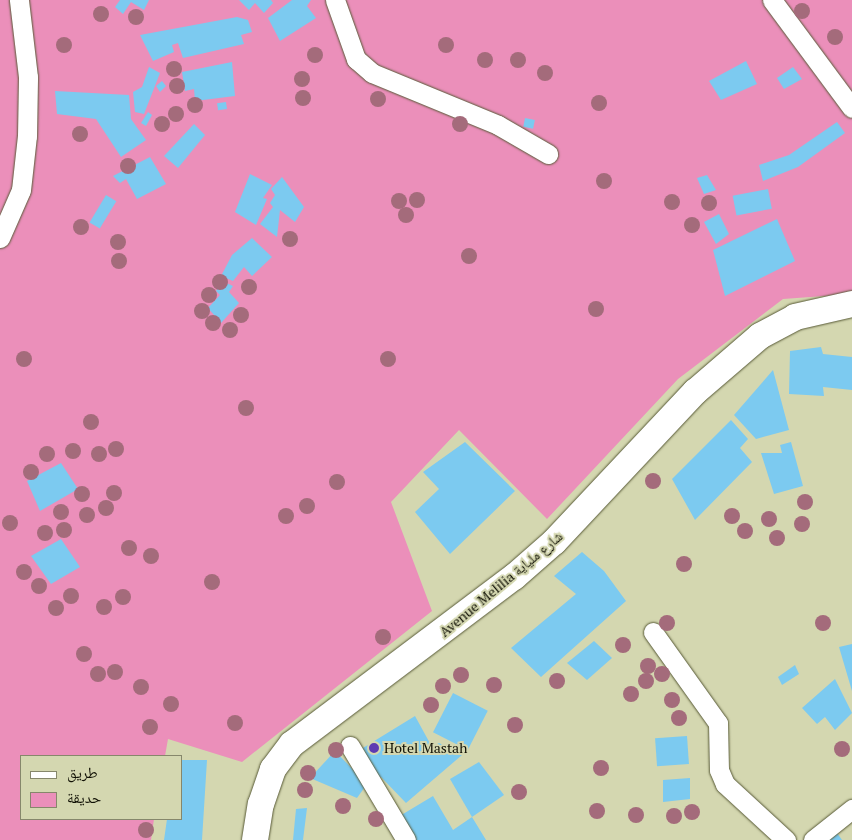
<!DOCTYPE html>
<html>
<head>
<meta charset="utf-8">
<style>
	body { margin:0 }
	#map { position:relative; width:852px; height:840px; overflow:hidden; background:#d4d7b0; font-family:"PT Serif","Noto Naskh Arabic",serif }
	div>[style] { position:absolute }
	.green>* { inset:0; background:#eb8fba }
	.building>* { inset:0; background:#7ccaf0; transform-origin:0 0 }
	.roads { filter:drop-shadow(0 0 1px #575936) drop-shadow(0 0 1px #575936) }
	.street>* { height:19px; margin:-9.5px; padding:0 9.5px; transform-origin:9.5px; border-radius:9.5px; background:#fff }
	.secondary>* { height:26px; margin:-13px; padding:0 13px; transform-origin:13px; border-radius:13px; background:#fff }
	.trees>* { width:16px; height:16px; margin:-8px; border-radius:50%; background:#a46b7b }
	.dots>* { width:14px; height:14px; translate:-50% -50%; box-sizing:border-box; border:2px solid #d4d7b0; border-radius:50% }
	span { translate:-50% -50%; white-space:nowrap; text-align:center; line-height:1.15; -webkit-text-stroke:4px #d4d7b0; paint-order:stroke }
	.street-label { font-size:14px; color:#101004 }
	.poi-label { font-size:14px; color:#101004 }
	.left { translate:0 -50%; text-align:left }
	.legend { position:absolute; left:20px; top:755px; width:162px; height:65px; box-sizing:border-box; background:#d4d7b0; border:1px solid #86876b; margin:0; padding:6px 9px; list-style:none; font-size:15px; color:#101004 }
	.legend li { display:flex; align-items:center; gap:10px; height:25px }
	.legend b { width:25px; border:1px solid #86876b }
</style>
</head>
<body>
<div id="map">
	<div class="green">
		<div style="clip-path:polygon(0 0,852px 0,852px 294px,783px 299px,678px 379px,547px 519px,459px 430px,391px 502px,432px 611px,242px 762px,168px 739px,165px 756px,21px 756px,21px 819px,154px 819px,151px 840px,0 840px)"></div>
	</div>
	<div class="building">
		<div style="clip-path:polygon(120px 0,149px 0,144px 10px,131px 2px,123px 14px,115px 7px)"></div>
		<div style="clip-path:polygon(239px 0,271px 0,273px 3px,264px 13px,255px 3px,249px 10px)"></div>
		<div style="clip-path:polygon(292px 0,311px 0,307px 6px,316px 18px,280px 41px,268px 18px)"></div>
		<div style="clip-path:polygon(237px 17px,248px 20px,252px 32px,241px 35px,244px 44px,183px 58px,178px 43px,172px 45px,174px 52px,153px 61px,140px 35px)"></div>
		<div style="clip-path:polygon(746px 61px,757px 84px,721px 100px,709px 81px)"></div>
		<div style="clip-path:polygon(232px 62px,235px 96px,195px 101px,194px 89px,185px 91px,182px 72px)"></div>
		<div style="clip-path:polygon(149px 67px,160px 73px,144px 114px,135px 112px,133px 92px,142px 87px)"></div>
		<div style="clip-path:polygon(793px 67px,802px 79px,784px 89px,777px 78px)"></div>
		<div style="clip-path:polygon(162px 81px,166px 86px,160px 92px,156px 86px)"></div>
		<div style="clip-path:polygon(55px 91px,129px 95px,131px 119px,146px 140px,121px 157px,96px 119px,57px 114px)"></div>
		<div style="left:226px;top:102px;width:7px;height:9px;rotate:82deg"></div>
		<div style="clip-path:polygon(148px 112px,152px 115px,146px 126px,141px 123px)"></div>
		<div style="left:525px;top:118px;width:10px;height:9px;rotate:11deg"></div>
		<div style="clip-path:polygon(837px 122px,845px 133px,798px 167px,763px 181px,759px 165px,789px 155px)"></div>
		<div style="clip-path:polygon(194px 124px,205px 135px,178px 168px,164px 156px)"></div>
		<div style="clip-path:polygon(150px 157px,166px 184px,137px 199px,126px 179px,120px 183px,113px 176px)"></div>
		<div style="clip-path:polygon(250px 174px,272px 185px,263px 198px,267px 199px,256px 225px,235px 212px)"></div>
		<div style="clip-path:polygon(707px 175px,716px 190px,704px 194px,697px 178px)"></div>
		<div style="clip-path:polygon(282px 177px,304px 207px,295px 222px,280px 210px,277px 237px,260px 224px,273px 207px,270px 203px,275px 195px,271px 189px)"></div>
		<div style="left:768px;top:189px;width:20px;height:36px;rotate:79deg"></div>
		<div style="left:106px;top:195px;width:12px;height:32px;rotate:31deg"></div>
		<div style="clip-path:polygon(719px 214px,729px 234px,716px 244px,704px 222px)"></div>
		<div style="clip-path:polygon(777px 219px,795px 261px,725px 296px,713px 250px)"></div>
		<div style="clip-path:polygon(252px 238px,272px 257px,252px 276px,244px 267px,233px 281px,221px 276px,232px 255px)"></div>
		<div style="clip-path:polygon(222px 281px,233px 286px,229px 292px,239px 303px,221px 323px,208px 308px,220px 295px,216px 291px)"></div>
		<div style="clip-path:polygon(821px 347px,823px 354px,852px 357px,852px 390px,823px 387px,824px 396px,789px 394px,790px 351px)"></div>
		<div style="clip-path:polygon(773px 370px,789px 430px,756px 439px,734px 415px)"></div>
		<div style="clip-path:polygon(731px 420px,748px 439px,740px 448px,752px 462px,695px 520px,672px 479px)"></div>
		<div style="clip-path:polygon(465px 442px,515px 491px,450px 554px,415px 512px,439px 489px,423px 472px)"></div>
		<div style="clip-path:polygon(791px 442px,803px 486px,774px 494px,761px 453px,782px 453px,780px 445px)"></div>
		<div style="clip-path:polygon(61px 463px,78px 489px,40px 511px,27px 481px)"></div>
		<div style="clip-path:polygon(61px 539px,80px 567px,51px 584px,31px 556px)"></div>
		<div style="clip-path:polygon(582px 552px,604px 571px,626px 601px,541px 677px,511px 648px,576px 594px,554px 576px)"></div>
		<div style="clip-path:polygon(594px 641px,612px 658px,587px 680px,567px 663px)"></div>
		<div style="clip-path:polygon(852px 644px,852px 691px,839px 647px)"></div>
		<div style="clip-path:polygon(795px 665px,799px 674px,782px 685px,778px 677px)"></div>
		<div style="clip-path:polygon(835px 679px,852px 713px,835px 730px,825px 717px,817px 724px,802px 708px)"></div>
		<div style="left:453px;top:693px;width:39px;height:44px;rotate:27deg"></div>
		<div style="clip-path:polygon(415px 716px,432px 747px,439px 743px,462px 755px,406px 803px,381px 777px,376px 780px,358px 751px)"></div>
		<div style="left:687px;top:736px;width:28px;height:32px;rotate:86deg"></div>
		<div style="clip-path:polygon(335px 751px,367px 784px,357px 798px,310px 778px)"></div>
		<div style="clip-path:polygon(181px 760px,207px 760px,202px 840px,164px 840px,167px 819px,181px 819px)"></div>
		<div style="clip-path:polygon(479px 762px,504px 795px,472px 817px,450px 779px)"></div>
		<div style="clip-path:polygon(690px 778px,690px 799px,663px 802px,663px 780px)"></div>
		<div style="clip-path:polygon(433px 796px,453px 830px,472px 817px,486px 840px,411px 840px,398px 817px)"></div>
		<div style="clip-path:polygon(307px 808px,303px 840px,293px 840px,296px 809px)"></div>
		<div style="clip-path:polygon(835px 830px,842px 840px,821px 840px)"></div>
	</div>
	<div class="roads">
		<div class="street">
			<div style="left:335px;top:0;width:63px;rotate:70.4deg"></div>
			<div style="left:356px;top:59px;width:21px;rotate:41deg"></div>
			<div style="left:372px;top:73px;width:136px;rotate:22.4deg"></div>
			<div style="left:498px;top:125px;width:58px;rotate:30.1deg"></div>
			<div style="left:772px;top:0;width:134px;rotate:53.5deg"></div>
			<div style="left:0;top:238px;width:52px;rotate:-66.4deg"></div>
			<div style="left:21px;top:190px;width:54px;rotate:-83.7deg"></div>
			<div style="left:27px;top:136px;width:59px;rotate:-89deg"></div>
			<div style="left:28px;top:77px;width:78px;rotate:-96.7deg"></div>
			<div style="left:653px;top:632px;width:112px;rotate:54.5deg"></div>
			<div style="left:718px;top:723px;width:47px;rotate:88.8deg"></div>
			<div style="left:719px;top:770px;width:15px;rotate:67deg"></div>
			<div style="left:725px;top:784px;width:83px;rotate:42.6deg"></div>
			<div style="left:350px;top:746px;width:109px;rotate:59.2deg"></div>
			<div style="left:813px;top:840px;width:50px;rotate:-38.5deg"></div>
		</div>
		<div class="secondary">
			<div style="left:255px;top:840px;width:36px;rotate:-81deg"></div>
			<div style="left:261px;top:804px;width:37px;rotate:-71deg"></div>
			<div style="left:273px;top:769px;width:31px;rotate:-53deg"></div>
			<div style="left:292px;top:744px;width:278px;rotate:-37deg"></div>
			<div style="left:514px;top:577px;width:53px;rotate:-41.2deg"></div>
			<div style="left:554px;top:542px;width:206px;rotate:-46.8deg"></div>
			<div style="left:695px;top:392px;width:86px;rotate:-40.7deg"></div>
			<div style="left:760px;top:336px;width:40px;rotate:-28deg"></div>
			<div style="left:795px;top:317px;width:58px;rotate:-12.8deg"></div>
		</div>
	</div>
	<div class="trees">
		<div style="left:802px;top:11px"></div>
		<div style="left:101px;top:14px"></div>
		<div style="left:136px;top:17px"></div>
		<div style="left:835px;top:37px"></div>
		<div style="left:64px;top:45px"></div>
		<div style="left:446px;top:45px"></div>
		<div style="left:315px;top:55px"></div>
		<div style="left:485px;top:60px"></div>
		<div style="left:518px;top:60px"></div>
		<div style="left:174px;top:69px"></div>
		<div style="left:545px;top:73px"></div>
		<div style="left:302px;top:79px"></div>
		<div style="left:177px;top:86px"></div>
		<div style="left:303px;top:98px"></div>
		<div style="left:378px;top:99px"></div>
		<div style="left:599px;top:103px"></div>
		<div style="left:195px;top:105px"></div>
		<div style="left:176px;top:114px"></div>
		<div style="left:162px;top:124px"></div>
		<div style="left:460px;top:124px"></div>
		<div style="left:80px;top:134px"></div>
		<div style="left:128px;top:166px"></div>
		<div style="left:604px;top:181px"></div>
		<div style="left:417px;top:200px"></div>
		<div style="left:399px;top:201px"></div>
		<div style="left:672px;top:202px"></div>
		<div style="left:709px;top:203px"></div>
		<div style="left:406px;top:215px"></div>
		<div style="left:692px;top:225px"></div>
		<div style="left:81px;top:227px"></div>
		<div style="left:290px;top:239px"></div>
		<div style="left:118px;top:242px"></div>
		<div style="left:469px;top:256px"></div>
		<div style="left:119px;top:261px"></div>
		<div style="left:220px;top:282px"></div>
		<div style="left:249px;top:287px"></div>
		<div style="left:209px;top:295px"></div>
		<div style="left:596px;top:309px"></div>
		<div style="left:202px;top:311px"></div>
		<div style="left:241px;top:315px"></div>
		<div style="left:213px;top:323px"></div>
		<div style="left:230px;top:330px"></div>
		<div style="left:24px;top:359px"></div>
		<div style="left:388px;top:359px"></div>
		<div style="left:246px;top:408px"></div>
		<div style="left:91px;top:422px"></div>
		<div style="left:116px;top:449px"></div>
		<div style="left:73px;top:451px"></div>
		<div style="left:47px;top:454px"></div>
		<div style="left:99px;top:454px"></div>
		<div style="left:31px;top:472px"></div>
		<div style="left:653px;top:481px"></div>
		<div style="left:337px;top:482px"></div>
		<div style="left:114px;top:493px"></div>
		<div style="left:82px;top:494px"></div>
		<div style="left:805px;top:502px"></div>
		<div style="left:307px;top:506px"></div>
		<div style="left:106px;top:508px"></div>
		<div style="left:61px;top:512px"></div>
		<div style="left:87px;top:515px"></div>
		<div style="left:286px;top:516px"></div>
		<div style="left:732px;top:516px"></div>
		<div style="left:769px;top:519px"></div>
		<div style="left:10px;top:523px"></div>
		<div style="left:802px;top:524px"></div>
		<div style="left:64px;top:530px"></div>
		<div style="left:745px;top:531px"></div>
		<div style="left:45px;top:533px"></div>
		<div style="left:777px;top:538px"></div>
		<div style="left:129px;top:548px"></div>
		<div style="left:151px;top:556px"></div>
		<div style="left:684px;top:564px"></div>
		<div style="left:24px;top:572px"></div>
		<div style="left:212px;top:582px"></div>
		<div style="left:39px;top:586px"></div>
		<div style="left:71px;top:596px"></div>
		<div style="left:123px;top:597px"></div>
		<div style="left:104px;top:607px"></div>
		<div style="left:56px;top:608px"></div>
		<div style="left:667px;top:623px"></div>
		<div style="left:823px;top:623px"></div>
		<div style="left:383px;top:637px"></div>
		<div style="left:623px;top:645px"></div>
		<div style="left:84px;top:654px"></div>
		<div style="left:648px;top:666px"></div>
		<div style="left:115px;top:672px"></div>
		<div style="left:98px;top:674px"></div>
		<div style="left:662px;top:674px"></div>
		<div style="left:461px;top:675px"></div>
		<div style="left:557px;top:681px"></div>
		<div style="left:646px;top:681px"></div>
		<div style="left:494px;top:685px"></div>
		<div style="left:443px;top:686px"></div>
		<div style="left:141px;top:687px"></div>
		<div style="left:631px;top:694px"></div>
		<div style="left:672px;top:700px"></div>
		<div style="left:171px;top:704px"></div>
		<div style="left:431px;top:705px"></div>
		<div style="left:679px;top:718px"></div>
		<div style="left:235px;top:723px"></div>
		<div style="left:515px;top:725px"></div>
		<div style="left:150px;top:727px"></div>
		<div style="left:842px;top:749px"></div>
		<div style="left:336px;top:750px"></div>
		<div style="left:601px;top:768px"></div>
		<div style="left:308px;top:773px"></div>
		<div style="left:305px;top:790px"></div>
		<div style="left:519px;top:792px"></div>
		<div style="left:343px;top:806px"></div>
		<div style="left:597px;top:811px"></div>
		<div style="left:692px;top:812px"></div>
		<div style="left:636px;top:815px"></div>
		<div style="left:674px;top:816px"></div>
		<div style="left:376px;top:819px"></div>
		<div style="left:146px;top:830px"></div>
	</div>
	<div class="dots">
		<div style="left:374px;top:748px;background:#5d3ab2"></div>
	</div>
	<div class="street-label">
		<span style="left:501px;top:584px;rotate:-40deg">Avenue Melilia شارع ملياية</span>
	</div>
	<div class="poi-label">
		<span class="left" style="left:384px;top:748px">Hotel Mastah</span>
	</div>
	<ul class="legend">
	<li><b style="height:6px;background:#fff"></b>طريق</li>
	<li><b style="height:14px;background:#eb8fba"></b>حديقة</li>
	</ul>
</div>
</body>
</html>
